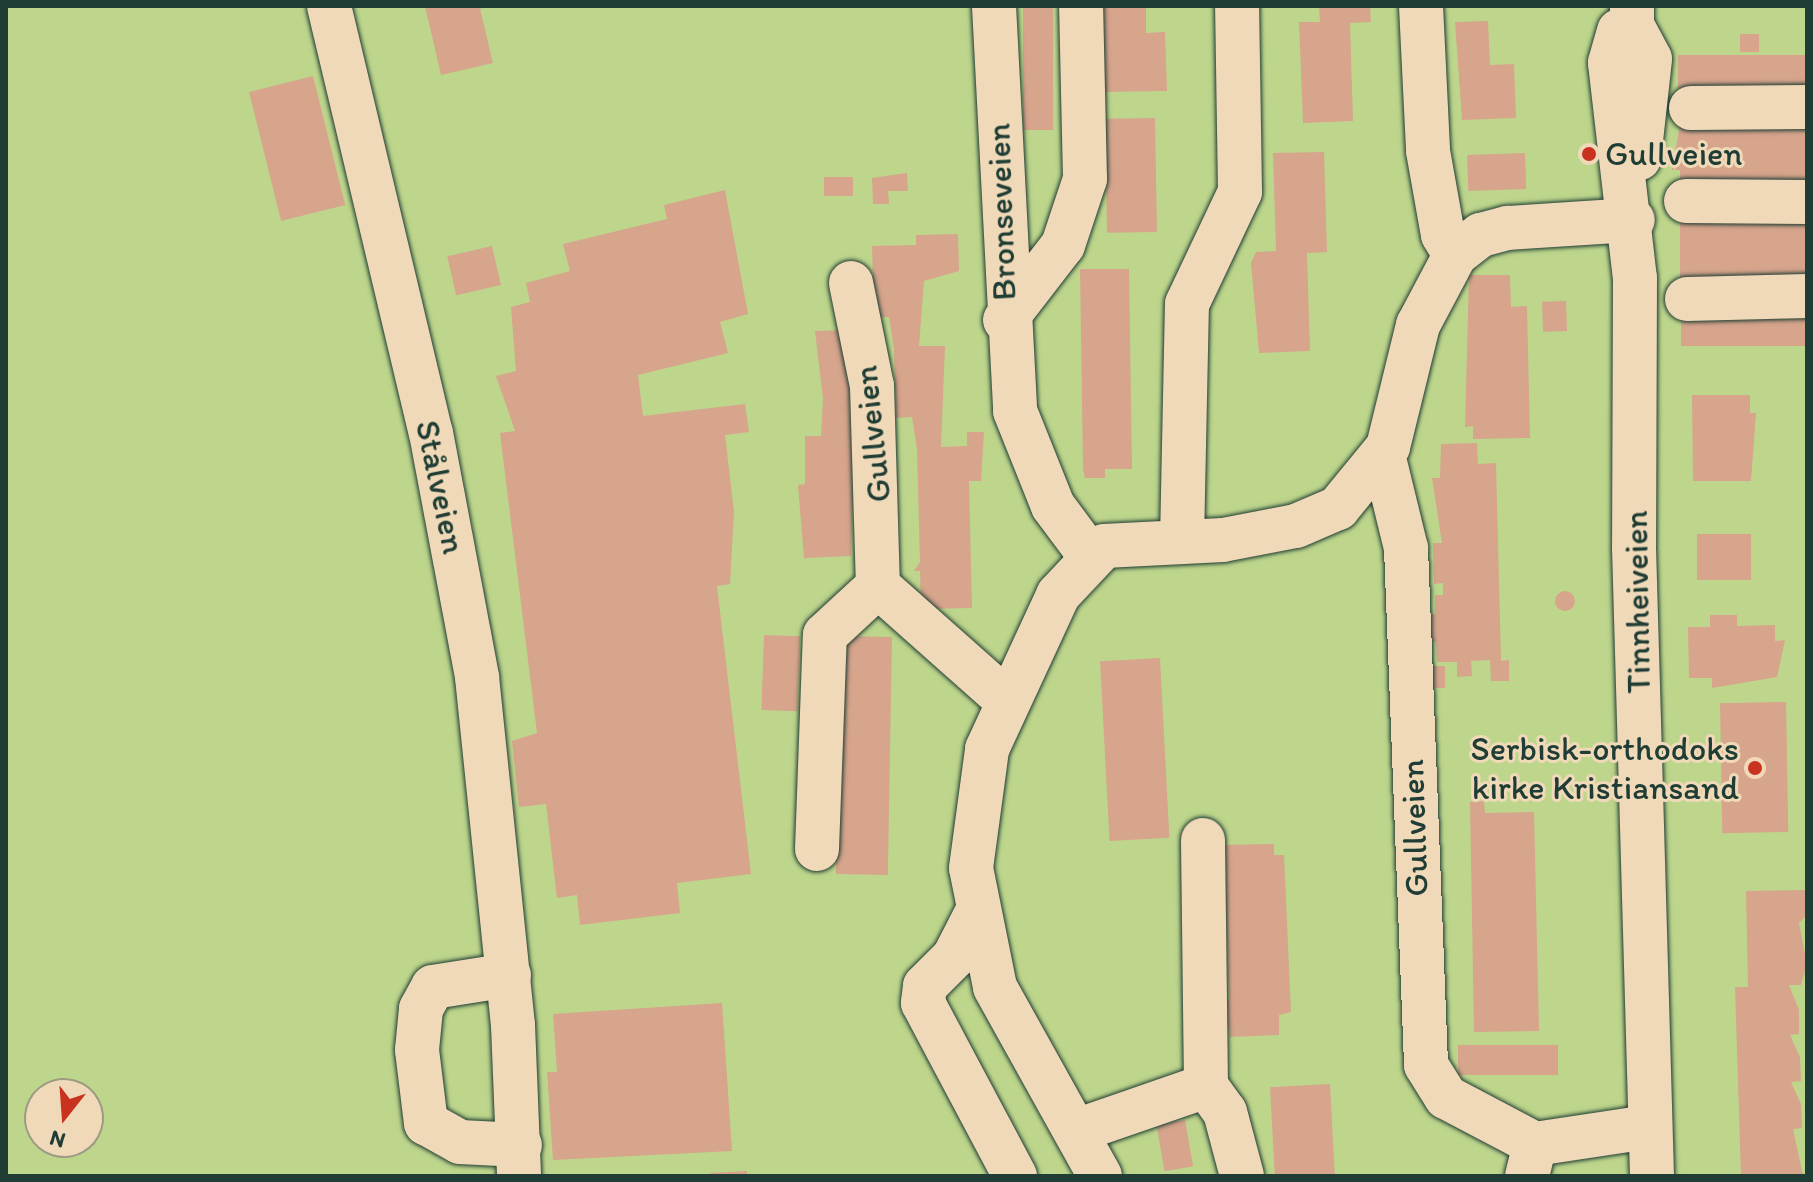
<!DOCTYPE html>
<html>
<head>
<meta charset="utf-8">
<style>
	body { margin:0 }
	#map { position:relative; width:1813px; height:1182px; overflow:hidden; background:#f0d9b8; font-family:Itim,sans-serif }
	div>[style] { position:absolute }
	.green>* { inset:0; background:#bed68c }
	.building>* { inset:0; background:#d7a48c; transform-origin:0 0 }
	.round { border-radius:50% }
	.roads { filter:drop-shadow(0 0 2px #1f3d34) drop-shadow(0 0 2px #1f3d34) }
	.minor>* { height:44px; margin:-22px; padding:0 22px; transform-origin:22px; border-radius:22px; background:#f0d9b8 }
	.dots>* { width:22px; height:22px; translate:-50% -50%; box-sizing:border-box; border:4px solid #f0d9b8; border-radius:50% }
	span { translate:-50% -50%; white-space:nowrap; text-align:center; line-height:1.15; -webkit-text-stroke:6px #f0d9b8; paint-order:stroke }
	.poi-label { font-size:34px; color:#1f3d34 }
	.left { translate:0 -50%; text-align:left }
	.right { translate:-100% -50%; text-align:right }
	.street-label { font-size:34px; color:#1f3d34 }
	.frame { position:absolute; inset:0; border:8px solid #1f3d34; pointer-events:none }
	.north { position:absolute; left:24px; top:1078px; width:80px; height:80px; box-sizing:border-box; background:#f0d9b8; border:2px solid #9c9b83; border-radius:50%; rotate:197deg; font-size:22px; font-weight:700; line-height:32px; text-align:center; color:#1f3d34 }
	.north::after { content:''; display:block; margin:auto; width:28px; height:36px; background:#c8321e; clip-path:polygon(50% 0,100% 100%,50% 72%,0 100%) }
</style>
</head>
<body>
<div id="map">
	<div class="green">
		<div style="clip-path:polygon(evenodd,6px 6px,1807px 6px,1807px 1176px,6px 1176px,6px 6px,40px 1094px,88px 1094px,88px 1142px,40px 1142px,40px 1094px)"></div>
	</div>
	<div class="building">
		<div style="clip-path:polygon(425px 6px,489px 6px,480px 9px,493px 63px,441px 75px)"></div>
		<div style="left:1023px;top:6px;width:30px;height:124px"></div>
		<div style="clip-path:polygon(1097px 6px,1146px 6px,1146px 33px,1165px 32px,1167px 91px,1099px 92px)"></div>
		<div style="clip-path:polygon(1319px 6px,1370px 6px,1371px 22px,1350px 23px,1353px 121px,1303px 123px,1299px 22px,1320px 22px)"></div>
		<div style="clip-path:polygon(1488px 21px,1490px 65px,1514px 64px,1516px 118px,1462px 120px,1455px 22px)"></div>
		<div style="left:1740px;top:34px;width:19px;height:18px"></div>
		<div style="left:1807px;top:55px;width:33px;height:129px;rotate:90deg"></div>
		<div style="left:313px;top:76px;width:133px;height:66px;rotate:76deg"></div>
		<div style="left:1155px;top:118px;width:114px;height:50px;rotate:89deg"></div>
		<div style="clip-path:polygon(1807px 122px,1807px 183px,1680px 185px,1680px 170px,1672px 170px,1680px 124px)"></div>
		<div style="clip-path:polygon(1324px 152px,1327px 252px,1307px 253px,1310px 351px,1259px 353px,1251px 263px,1256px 252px,1276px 251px,1273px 153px)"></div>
		<div style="left:1525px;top:153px;width:36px;height:58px;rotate:88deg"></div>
		<div style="clip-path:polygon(907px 173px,908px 191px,888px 191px,889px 204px,873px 204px,872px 178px)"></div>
		<div style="left:824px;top:177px;width:29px;height:19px"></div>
		<div style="clip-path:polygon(725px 190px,748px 314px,720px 322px,728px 353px,638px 375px,643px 416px,745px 404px,749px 432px,725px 435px,734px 512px,730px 584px,717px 586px,751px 874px,677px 883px,680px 913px,580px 925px,577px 895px,557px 898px,546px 804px,519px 807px,512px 741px,537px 733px,500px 433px,515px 431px,496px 376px,516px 371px,511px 307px,530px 302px,526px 283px,570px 271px,563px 244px,667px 219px,664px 205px)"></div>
		<div style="left:1807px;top:217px;width:61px;height:127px;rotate:90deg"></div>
		<div style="clip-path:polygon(958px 234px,959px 271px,924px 281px,919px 346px,945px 346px,941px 447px,967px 446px,967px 432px,984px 432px,981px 481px,969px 481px,972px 608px,921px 609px,920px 571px,914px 571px,920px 562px,917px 449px,912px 417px,896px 418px,894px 349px,889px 317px,874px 317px,872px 246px,916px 245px,916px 235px)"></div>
		<div style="left:492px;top:246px;width:40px;height:46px;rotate:77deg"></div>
		<div style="clip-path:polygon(1080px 269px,1129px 269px,1132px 469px,1105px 469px,1105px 478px,1085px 478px,1083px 469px)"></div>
		<div style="clip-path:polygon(1469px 275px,1510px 275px,1511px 307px,1527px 306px,1530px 438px,1473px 439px,1473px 426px,1465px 427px)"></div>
		<div style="left:1566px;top:301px;width:30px;height:24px;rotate:88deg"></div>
		<div style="left:1807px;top:313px;width:33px;height:126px;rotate:90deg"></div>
		<div style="clip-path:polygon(849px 330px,860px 483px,853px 483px,851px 556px,804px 558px,798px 485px,805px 484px,805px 436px,821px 436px,823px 399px,815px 331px)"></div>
		<div style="clip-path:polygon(1692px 395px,1750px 395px,1750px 413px,1756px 413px,1751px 481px,1693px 481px)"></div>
		<div style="clip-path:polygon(1477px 443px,1478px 464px,1496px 463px,1501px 661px,1509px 660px,1509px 681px,1491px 681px,1490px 660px,1471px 661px,1472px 676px,1457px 677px,1457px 662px,1437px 662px,1436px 642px,1429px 642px,1428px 614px,1435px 614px,1435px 595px,1443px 595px,1443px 583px,1434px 584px,1433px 543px,1442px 543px,1432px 478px,1440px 478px,1441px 444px)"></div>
		<div style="left:1697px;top:534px;width:54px;height:46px"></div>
		<div class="round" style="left:1555px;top:591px;width:20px;height:20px"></div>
		<div style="clip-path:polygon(1710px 615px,1737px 615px,1737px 626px,1775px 625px,1775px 641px,1785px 640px,1777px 677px,1712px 688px,1712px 678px,1689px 678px,1688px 627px,1710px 627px)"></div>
		<div style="left:764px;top:635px;width:36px;height:75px;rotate:2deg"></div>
		<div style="left:892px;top:637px;width:238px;height:52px;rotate:91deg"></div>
		<div style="left:1160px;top:658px;width:180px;height:60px;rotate:87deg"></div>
		<div style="left:1427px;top:666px;width:18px;height:22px"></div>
		<div style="left:1786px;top:702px;width:130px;height:66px;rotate:89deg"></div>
		<div style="clip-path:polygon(1484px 801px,1485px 813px,1534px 812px,1539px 1031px,1474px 1032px,1470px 802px)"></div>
		<div style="clip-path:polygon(1274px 844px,1274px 855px,1284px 855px,1291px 1012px,1279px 1015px,1279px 1035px,1230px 1037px,1229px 1028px,1219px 1028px,1218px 1001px,1229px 1000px,1224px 845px)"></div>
		<div style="clip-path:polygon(1807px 890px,1807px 915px,1799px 923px,1807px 964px,1801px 985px,1789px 985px,1799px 1010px,1799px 1034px,1790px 1035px,1800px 1057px,1801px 1081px,1791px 1082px,1801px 1104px,1802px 1128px,1793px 1129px,1803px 1175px,1741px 1176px,1735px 987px,1748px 987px,1746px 891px)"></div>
		<div style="clip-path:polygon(722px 1003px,732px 1151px,553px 1160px,547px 1072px,557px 1072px,553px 1014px)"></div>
		<div style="left:1458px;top:1045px;width:100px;height:30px"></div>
		<div style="left:1330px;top:1084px;width:90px;height:60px;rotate:87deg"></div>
		<div style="left:1185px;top:1120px;width:47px;height:29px;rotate:80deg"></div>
		<div style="clip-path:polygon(747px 1171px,747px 1176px,710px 1176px,710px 1173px)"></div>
	</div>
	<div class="roads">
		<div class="minor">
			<div style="left:329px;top:6px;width:439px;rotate:76.6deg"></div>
			<div style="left:431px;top:433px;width:248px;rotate:79.3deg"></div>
			<div style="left:477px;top:677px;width:350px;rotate:84.1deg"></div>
			<div style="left:513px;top:1025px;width:151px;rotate:87.7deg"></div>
			<div style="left:994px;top:6px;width:406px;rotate:87deg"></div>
			<div style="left:1015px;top:411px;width:102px;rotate:68.2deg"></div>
			<div style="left:1053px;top:506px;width:64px;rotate:53.3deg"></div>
			<div style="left:1421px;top:6px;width:145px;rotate:87.2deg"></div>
			<div style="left:1428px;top:151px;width:85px;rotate:79.9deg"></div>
			<div style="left:1443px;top:235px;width:23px;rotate:59deg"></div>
			<div style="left:1632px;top:6px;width:19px;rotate:90deg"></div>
			<div style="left:1632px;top:25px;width:38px;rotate:62deg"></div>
			<div style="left:1650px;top:59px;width:100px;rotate:96.3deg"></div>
			<div style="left:1632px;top:25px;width:14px;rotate:155deg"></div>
			<div style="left:1619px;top:31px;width:33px;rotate:106deg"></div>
			<div style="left:1610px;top:63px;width:216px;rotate:83.4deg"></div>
			<div style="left:1635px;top:278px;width:269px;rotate:90.2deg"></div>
			<div style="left:1634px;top:547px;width:629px;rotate:88.36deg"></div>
			<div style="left:1691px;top:108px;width:116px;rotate:-0.5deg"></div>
			<div style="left:1686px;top:201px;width:121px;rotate:0.5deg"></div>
			<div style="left:851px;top:283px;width:105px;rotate:78.5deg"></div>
			<div style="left:872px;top:386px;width:200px;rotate:88.3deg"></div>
			<div style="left:878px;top:586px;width:169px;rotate:41.6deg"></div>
			<div style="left:1687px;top:299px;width:120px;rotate:-1.4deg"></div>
			<div style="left:1005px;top:320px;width:95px;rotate:-52.3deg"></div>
			<div style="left:1063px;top:245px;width:70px;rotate:-71.6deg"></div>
			<div style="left:1085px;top:179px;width:173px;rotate:-91.3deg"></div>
			<div style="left:1383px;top:454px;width:97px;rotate:76.3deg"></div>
			<div style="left:1406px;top:548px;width:517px;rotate:87.78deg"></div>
			<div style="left:1426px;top:1065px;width:38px;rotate:58deg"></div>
			<div style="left:1446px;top:1097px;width:101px;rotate:27.8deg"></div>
			<div style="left:1182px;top:541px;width:237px;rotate:-88.8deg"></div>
			<div style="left:1187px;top:304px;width:124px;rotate:-64.7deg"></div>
			<div style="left:1240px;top:192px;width:186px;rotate:-90.9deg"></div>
			<div style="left:817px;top:849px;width:214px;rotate:-87.9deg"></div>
			<div style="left:825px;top:635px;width:72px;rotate:-42.8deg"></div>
			<div style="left:976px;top:914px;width:48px;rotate:117.1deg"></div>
			<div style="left:954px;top:957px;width:41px;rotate:135deg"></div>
			<div style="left:925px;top:986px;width:17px;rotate:97deg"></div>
			<div style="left:923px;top:1003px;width:196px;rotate:62deg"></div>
			<div style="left:509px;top:975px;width:77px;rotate:171deg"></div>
			<div style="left:433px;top:987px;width:25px;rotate:119deg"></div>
			<div style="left:421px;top:1009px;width:41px;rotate:95.6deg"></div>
			<div style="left:417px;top:1050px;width:74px;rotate:83deg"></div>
			<div style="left:426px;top:1123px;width:39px;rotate:29deg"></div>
			<div style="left:460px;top:1142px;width:60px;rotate:2.9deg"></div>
			<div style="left:1206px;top:1086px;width:32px;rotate:54deg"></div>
			<div style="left:1225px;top:1112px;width:66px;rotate:75.1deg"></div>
			<div style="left:1076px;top:1131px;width:138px;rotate:-19.1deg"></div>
			<div style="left:1206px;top:1086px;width:246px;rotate:-90.7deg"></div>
			<div style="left:1100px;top:1176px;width:216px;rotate:-119.1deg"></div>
			<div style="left:995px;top:987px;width:121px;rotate:-101.4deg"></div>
			<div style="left:971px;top:868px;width:120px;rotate:-82.3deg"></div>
			<div style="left:987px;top:749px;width:170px;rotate:-65.2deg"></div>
			<div style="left:1058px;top:595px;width:67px;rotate:-46.8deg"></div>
			<div style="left:1104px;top:546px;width:119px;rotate:-2.9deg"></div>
			<div style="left:1223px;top:540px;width:74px;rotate:-10.9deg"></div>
			<div style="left:1296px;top:526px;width:46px;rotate:-23.2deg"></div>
			<div style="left:1338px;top:508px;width:79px;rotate:-50.7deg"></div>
			<div style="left:1388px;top:447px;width:126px;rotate:-76.2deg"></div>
			<div style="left:1418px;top:325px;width:79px;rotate:-62.1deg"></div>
			<div style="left:1455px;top:255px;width:33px;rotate:-38deg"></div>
			<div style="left:1481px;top:235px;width:28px;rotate:-15deg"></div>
			<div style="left:1508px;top:228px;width:125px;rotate:-3.7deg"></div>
			<div style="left:1527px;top:1176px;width:33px;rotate:-76deg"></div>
			<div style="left:1535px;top:1144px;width:114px;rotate:-8.6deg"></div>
		</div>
	</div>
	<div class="dots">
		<div style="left:1589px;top:154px;background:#c8321e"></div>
		<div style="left:1755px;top:768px;background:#c8321e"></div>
	</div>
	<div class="poi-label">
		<span class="left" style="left:1605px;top:154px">Gullveien</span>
		<span class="right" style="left:1739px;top:768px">Serbisk-orthodoks<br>kirke Kristiansand</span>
	</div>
	<div class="street-label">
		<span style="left:1001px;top:212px;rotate:-92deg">Bronseveien</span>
		<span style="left:872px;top:434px;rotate:-96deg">Gullveien</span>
		<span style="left:441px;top:487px;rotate:78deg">Stålveien</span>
		<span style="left:1637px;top:602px;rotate:-91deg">Tinnheiveien</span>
		<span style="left:1414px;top:828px;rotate:-92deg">Gullveien</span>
	</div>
	<div class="frame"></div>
	<div class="north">N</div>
</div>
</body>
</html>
